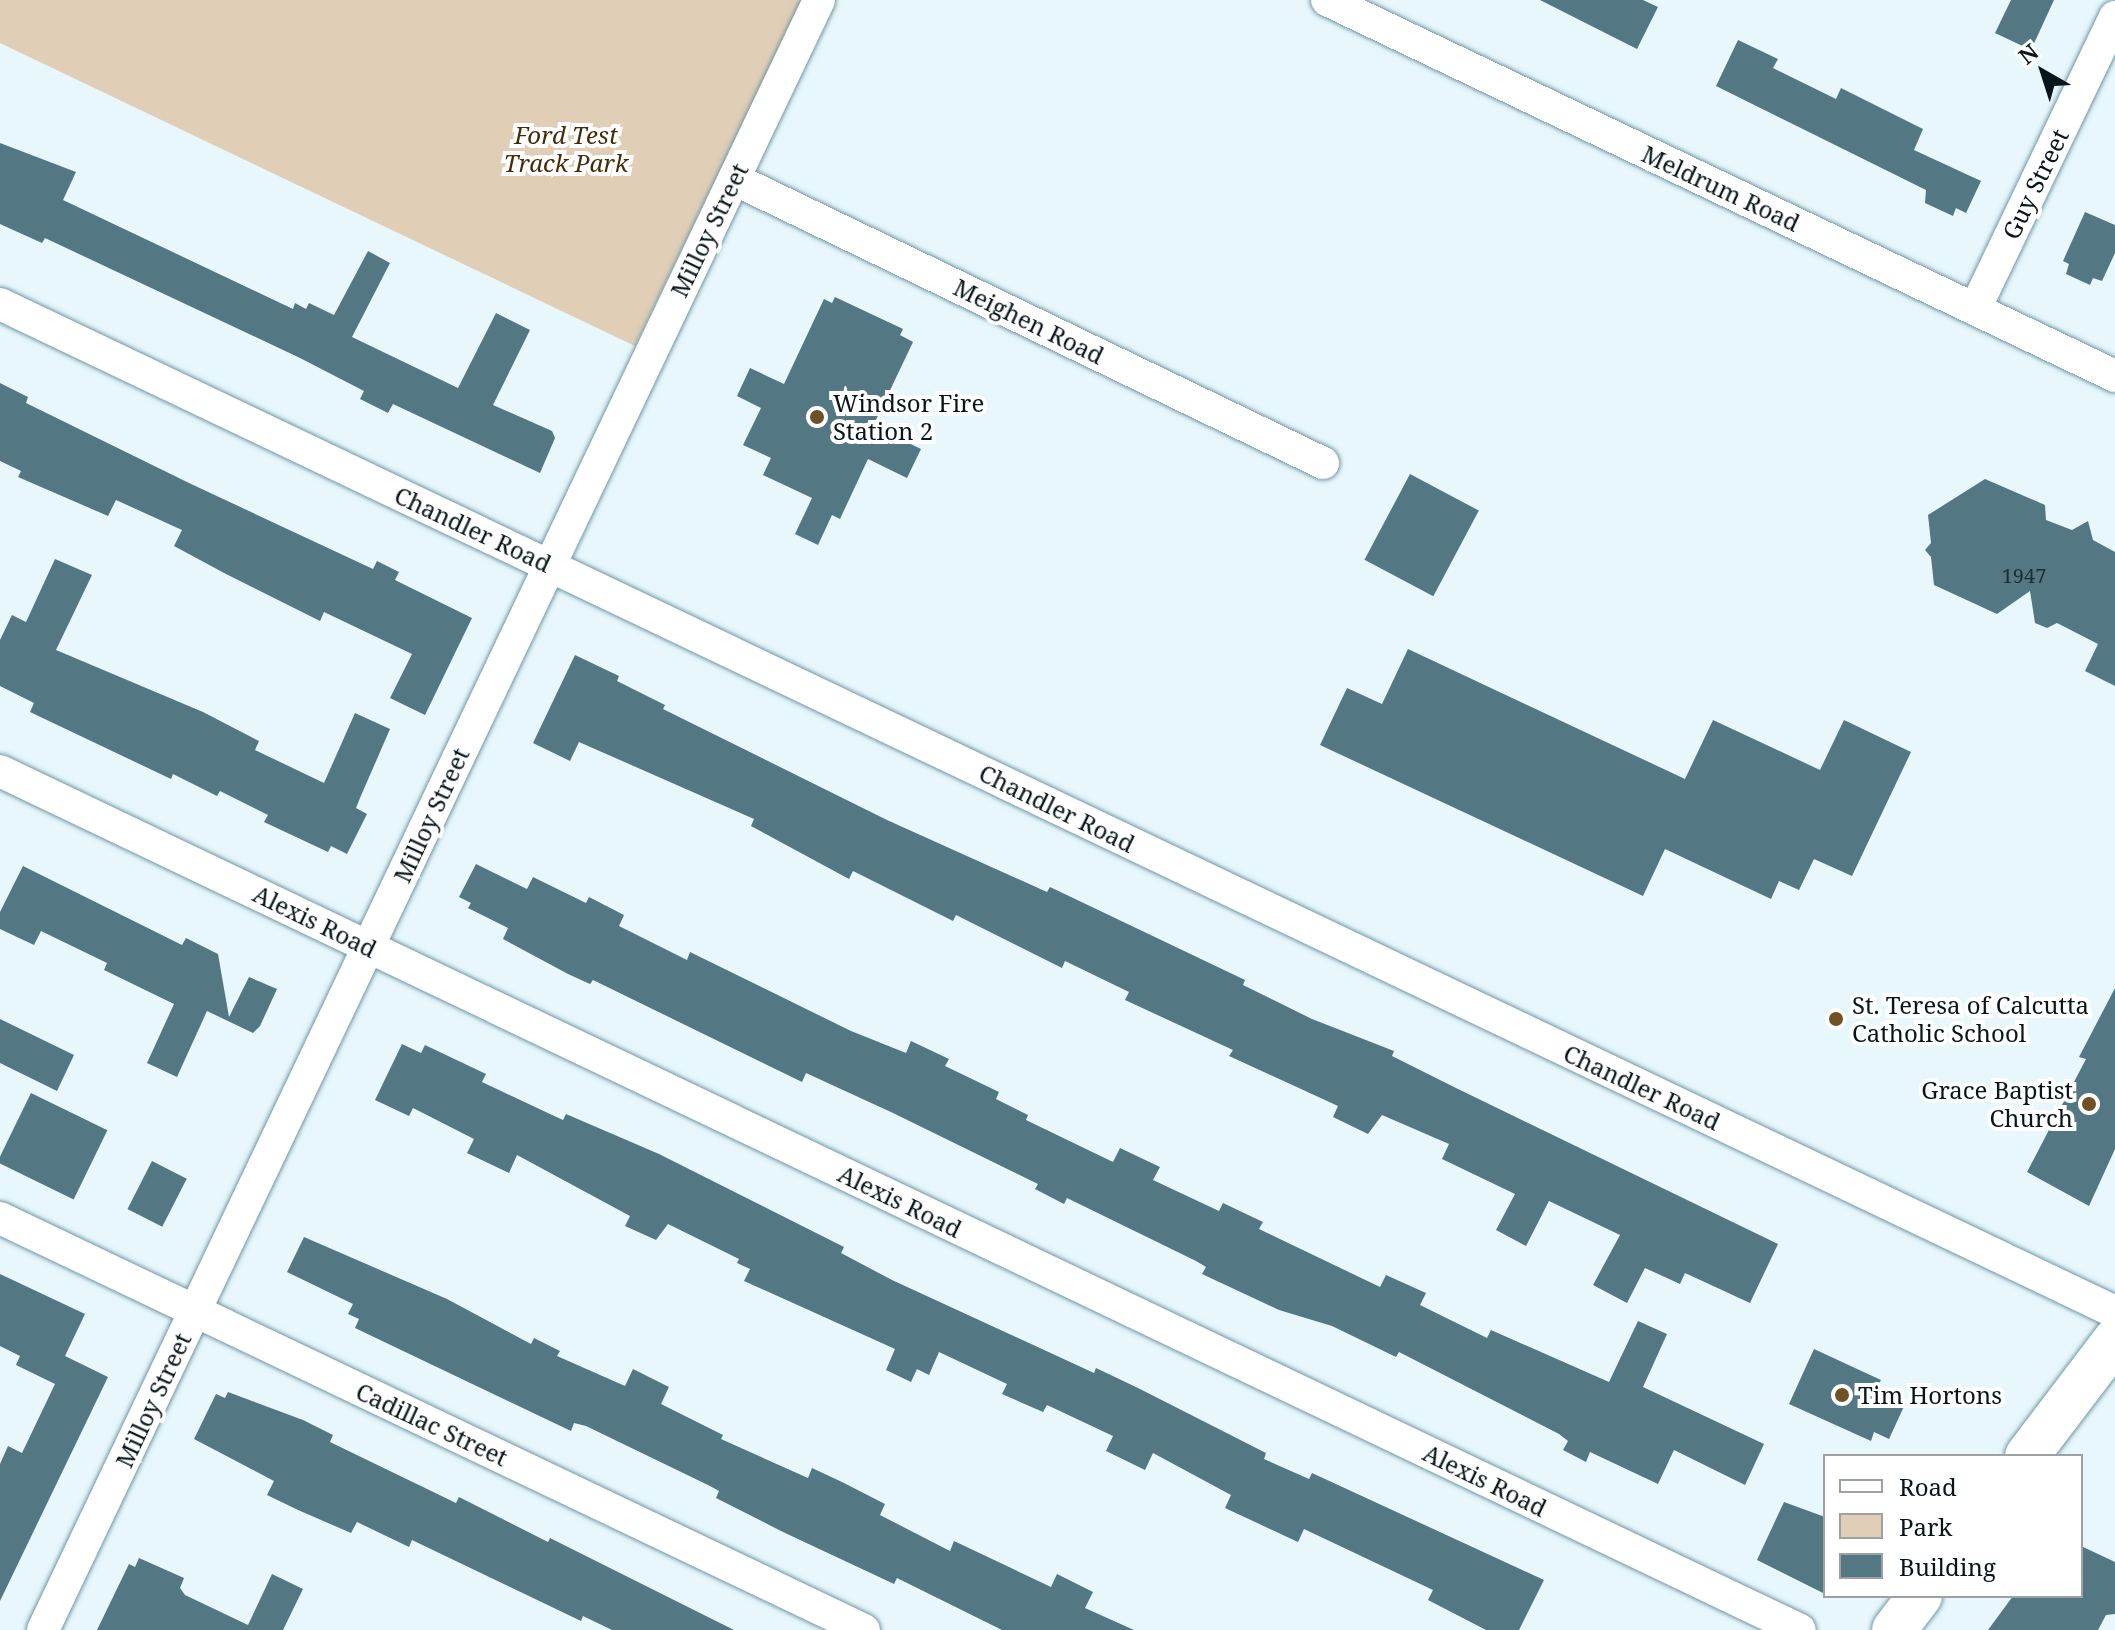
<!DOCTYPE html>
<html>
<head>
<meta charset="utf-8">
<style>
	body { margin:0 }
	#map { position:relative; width:2115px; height:1630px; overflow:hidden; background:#e7f7fc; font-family:"Noto Serif",serif }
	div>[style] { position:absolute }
	.green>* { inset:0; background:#e0ceb7 }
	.building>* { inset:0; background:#537883; transform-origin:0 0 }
	.roads { filter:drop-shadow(0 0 2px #7197a2) drop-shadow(0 0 2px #7197a2) }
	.minor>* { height:32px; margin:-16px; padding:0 16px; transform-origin:16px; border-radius:16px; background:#fff }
	.secondary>* { height:44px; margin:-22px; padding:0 22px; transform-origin:22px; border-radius:22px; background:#fff }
	.dots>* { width:22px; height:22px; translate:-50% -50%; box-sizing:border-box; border:4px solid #fff; border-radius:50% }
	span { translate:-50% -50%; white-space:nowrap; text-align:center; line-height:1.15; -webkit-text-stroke:8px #fff; paint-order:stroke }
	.number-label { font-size:20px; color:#1a2e34 }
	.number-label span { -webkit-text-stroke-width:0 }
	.park-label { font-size:24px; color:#432d09; font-style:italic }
	.street-label { font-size:24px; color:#07161a }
	.poi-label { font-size:24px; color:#07161a }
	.left { translate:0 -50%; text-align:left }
	.right { translate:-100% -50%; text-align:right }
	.legend { position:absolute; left:1823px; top:1454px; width:260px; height:144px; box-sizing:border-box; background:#fff; border:2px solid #9ca2a3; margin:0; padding:10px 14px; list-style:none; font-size:24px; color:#07161a }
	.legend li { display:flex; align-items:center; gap:16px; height:40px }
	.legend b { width:40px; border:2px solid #9ca2a3 }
	.north { position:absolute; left:2003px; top:32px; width:80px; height:80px; -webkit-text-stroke:6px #fff; paint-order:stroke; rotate:321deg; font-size:22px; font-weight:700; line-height:32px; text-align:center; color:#07161a }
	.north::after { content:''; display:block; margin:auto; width:28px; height:36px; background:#07161a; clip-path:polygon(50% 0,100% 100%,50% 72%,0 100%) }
</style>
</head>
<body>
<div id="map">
	<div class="green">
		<div style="clip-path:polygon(0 0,802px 0,635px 346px,0 43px)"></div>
	</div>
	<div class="building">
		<div style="clip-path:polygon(1540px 0,1643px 0,1658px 7px,1637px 49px)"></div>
		<div style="clip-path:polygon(2011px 0,2054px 0,2031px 50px,1995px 33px)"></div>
		<div style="clip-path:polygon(1738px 40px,1778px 59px,1773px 68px,1836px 99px,1841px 88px,1923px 129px,1914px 150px,1981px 181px,1966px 213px,1956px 208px,1953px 216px,1925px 203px,1926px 190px,1716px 86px)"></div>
		<div style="clip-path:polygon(0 143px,76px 172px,63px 200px,293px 309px,295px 303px,306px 309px,309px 303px,334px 315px,368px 251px,390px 263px,352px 337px,458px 388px,496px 313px,530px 330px,493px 405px,552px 431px,555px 438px,540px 473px,393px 404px,388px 413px,360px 399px,364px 391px,300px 358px,45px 238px,42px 243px,0 224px)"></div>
		<div style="clip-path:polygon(2085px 212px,2115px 225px,2115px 253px,2102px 281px,2093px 278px,2090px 285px,2066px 274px,2069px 264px,2063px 261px)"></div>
		<div style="clip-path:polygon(835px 297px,903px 329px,900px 335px,913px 342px,873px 426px,921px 449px,907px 478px,868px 459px,840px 519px,832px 515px,818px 545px,795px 534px,812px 498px,763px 475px,771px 458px,743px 445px,761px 408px,737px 396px,750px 368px,784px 384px,824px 299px,832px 303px)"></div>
		<div style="clip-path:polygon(0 383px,28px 397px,26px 403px,189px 483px,373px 569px,377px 561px,399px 572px,395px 580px,472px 618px,425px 715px,390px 698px,412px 654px,324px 612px,320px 621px,226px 574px,174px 546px,182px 530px,116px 500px,108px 516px,18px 477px,21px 471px,0 461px)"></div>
		<div style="left:1410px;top:474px;width:78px;height:97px;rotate:28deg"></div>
		<div style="clip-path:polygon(1985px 479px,2045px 505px,2046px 520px,2072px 530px,2088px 521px,2093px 540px,2115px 552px,2115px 686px,2085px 671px,2098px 644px,2057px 623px,2047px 628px,2035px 623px,2030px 591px,1997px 614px,1934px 585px,1931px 557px,1925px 550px,1931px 543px,1928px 515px)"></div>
		<div style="clip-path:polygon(55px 559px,92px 575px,56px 650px,203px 712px,259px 741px,255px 750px,324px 783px,355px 713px,390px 729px,360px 798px,356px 808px,367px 814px,347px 854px,331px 846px,328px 852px,264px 822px,268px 815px,220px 791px,217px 796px,173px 774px,171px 779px,30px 712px,34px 703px,0 686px,0 640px,12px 615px,26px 622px)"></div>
		<div style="clip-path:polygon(1408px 649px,1685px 779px,1713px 720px,1820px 770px,1844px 720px,1911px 752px,1852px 876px,1814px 859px,1799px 890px,1779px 881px,1771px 899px,1665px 849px,1643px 896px,1320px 745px,1347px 688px,1382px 704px)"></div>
		<div style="clip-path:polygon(575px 655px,619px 676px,617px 681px,665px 705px,663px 709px,887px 820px,1047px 892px,1050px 887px,1245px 980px,1243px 985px,1312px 1019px,1394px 1051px,1392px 1056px,1456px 1088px,1778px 1244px,1750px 1303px,1685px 1273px,1680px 1284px,1645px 1268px,1627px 1303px,1593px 1285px,1620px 1235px,1549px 1201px,1526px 1246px,1496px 1230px,1515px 1194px,1442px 1159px,1449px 1144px,1382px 1115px,1368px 1134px,1333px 1117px,1338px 1106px,1229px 1056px,1233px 1050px,1125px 1000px,1129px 992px,1065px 961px,1062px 968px,956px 915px,953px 921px,853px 871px,849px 879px,751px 826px,754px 819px,579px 742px,570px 761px,533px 743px)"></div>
		<div style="clip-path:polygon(476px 864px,527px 889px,533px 877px,586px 903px,589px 897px,624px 915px,619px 926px,687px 960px,690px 952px,851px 1031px,906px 1053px,911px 1041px,949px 1059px,945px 1066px,999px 1092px,996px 1099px,1028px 1115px,1026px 1120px,1113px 1162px,1120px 1148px,1160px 1167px,1153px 1180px,1219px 1211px,1223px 1203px,1263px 1222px,1259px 1229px,1380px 1287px,1386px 1275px,1426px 1293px,1420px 1305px,1487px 1338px,1491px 1330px,1609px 1382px,1638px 1321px,1667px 1334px,1643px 1387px,1764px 1444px,1745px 1485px,1674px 1450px,1658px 1484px,1590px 1452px,1586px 1462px,1563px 1450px,1568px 1441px,1559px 1434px,1399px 1352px,1396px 1357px,1332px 1326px,1279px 1310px,1202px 1274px,1206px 1267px,1196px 1261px,1067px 1198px,1064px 1204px,1035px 1189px,1038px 1184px,893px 1113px,806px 1073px,802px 1082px,593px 980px,590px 984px,568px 974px,503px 939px,508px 928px,468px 908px,471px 903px,459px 897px)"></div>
		<div style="clip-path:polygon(23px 866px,182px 945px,186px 938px,218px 954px,229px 1017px,249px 977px,277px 989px,260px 1026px,253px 1033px,207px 1011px,177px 1077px,147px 1063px,174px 1004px,104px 970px,107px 963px,41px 931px,34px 945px,0 929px,0 912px)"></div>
		<div style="clip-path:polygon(2115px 988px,2115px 1149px,2089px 1206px,2027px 1172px,2086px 1059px,2079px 1057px)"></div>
		<div style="clip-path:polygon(0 1019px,74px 1055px,57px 1091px,0 1063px)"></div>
		<div style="clip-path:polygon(402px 1044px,421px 1053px,425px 1045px,486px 1074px,482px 1082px,550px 1114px,563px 1120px,566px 1114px,659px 1154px,844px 1247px,841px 1253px,892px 1280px,1094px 1373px,1096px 1368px,1138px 1388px,1266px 1453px,1264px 1459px,1309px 1479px,1312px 1473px,1544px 1580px,1519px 1630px,1486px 1630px,1428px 1600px,1433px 1590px,1304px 1529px,1298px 1542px,1225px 1508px,1231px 1495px,1153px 1453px,1145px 1470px,1106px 1451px,1113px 1436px,1047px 1405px,1043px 1412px,1002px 1394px,1007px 1384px,939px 1352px,929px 1375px,917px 1369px,911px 1382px,886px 1370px,895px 1349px,744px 1281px,750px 1269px,737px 1263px,739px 1259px,668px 1224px,656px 1240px,625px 1226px,630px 1216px,517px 1155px,509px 1173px,467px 1153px,474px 1139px,413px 1108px,409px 1116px,375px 1100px)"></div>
		<div style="left:31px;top:1093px;width:85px;height:77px;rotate:26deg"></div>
		<div style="left:152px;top:1161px;width:39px;height:54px;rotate:27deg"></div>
		<div style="clip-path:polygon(304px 1237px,447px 1299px,531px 1344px,534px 1338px,560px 1351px,557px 1356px,625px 1386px,633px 1369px,669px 1387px,661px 1404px,723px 1435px,721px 1439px,808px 1478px,812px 1468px,842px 1482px,885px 1504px,880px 1515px,950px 1551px,954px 1541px,1051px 1587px,1057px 1574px,1093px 1592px,1085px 1608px,1134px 1630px,1002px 1630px,897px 1578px,894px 1584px,783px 1532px,716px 1498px,719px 1491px,710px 1486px,586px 1426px,574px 1423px,571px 1431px,355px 1328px,359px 1319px,348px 1314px,353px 1304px,287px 1272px)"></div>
		<div style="clip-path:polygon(0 1274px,85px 1314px,65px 1356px,108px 1377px,0 1601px,0 1464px,8px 1446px,22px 1453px,55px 1384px,16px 1365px,20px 1356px,0 1346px)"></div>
		<div style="clip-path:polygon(1814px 1349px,1881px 1380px,1876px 1388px,1906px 1402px,1889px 1439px,1874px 1432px,1871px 1441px,1789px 1404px)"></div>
		<div style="clip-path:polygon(228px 1392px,303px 1420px,333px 1435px,330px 1442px,456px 1503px,459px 1497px,548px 1542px,550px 1538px,734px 1630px,612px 1630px,583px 1616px,581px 1621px,412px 1540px,409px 1547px,357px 1522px,351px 1533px,298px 1510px,267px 1495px,274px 1481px,194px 1439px,216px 1394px,225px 1398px)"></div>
		<div style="clip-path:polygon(1784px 1502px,1825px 1517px,1825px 1594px,1757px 1560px)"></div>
		<div style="clip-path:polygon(2081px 1546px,2115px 1562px,2115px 1614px,2106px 1615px,2098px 1630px,1988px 1630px,2013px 1596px,2081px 1596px)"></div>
		<div style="clip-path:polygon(139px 1558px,184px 1578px,180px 1588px,185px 1595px,248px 1625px,272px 1574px,303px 1589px,283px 1630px,97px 1630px,129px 1564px,135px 1567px)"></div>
	</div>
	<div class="roads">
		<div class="minor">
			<div style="left:1327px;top:0;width:873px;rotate:25.51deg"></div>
			<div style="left:734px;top:179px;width:654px;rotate:25.74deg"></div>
			<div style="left:0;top:304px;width:2343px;rotate:25.48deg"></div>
			<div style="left:1975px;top:309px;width:324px;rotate:-64.4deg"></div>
			<div style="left:0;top:771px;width:1994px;rotate:25.51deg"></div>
			<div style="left:0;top:1218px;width:957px;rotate:25.49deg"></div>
			<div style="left:43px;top:1630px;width:1805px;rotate:-64.54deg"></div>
		</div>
		<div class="secondary">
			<div style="left:2027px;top:1456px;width:146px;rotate:-52.8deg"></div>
			<div style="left:1894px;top:1630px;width:43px;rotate:-52.6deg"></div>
		</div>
	</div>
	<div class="dots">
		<div style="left:817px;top:417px;background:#6e5125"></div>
		<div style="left:1836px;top:1019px;background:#6e5125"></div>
		<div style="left:2089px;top:1104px;background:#6e5125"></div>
		<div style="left:1842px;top:1395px;background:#6e5125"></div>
	</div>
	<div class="number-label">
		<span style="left:2024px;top:575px">1947</span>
	</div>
	<div class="park-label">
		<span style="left:566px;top:149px">Ford Test<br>Track Park</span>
	</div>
	<div class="street-label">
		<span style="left:2035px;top:184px;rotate:-64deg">Guy Street</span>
		<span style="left:1721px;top:188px;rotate:25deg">Meldrum Road</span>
		<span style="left:709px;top:230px;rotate:-64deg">Milloy Street</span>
		<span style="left:1029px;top:321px;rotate:26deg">Meighen Road</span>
		<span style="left:473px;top:529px;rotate:25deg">Chandler Road</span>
		<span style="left:1057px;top:808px;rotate:26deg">Chandler Road</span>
		<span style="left:431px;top:815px;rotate:-65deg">Milloy Street</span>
		<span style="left:315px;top:921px;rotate:26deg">Alexis Road</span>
		<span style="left:1642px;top:1087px;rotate:25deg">Chandler Road</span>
		<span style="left:900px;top:1201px;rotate:26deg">Alexis Road</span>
		<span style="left:153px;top:1400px;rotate:-65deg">Milloy Street</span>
		<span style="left:432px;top:1424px;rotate:25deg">Cadillac Street</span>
		<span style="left:1485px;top:1480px;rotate:26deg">Alexis Road</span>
	</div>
	<div class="poi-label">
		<span class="left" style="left:833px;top:417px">Windsor Fire<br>Station 2</span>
		<span class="left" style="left:1852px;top:1019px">St. Teresa of Calcutta<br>Catholic School</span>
		<span class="right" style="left:2073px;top:1104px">Grace Baptist<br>Church</span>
		<span class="left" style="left:1858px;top:1395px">Tim Hortons</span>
	</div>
	<ul class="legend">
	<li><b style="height:10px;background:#fff"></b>Road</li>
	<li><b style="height:22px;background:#e0ceb7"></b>Park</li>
	<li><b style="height:22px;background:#537883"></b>Building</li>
	</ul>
	<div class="north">N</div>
</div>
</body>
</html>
